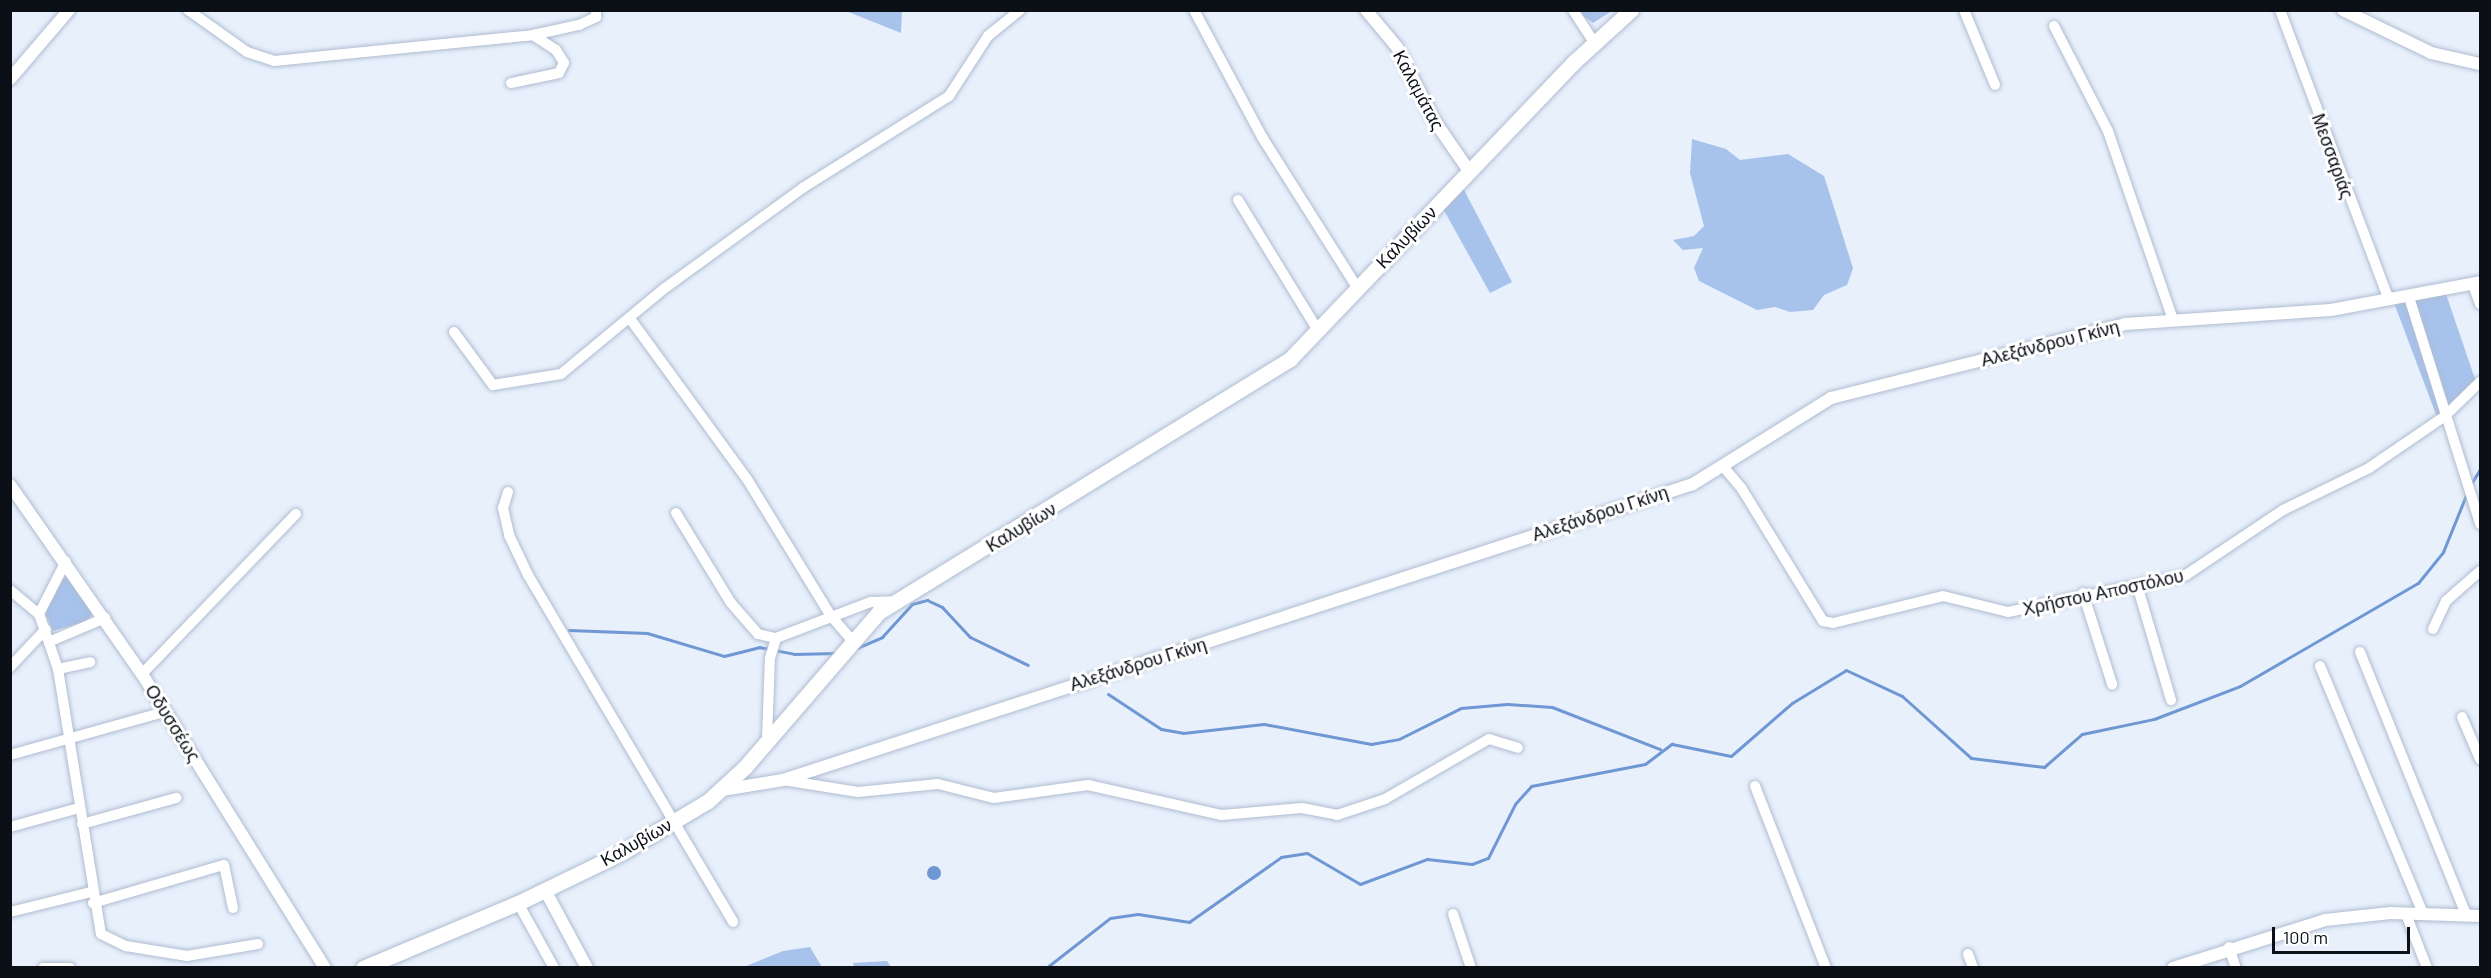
<!DOCTYPE html>
<html>
<head>
<meta charset="utf-8">
<style>
	body { margin:0 }
	#map { position:relative; width:2491px; height:978px; overflow:hidden; background:#e8f0fc; font-family:Barlow,sans-serif }
	div>[style] { position:absolute }
	.green>* { inset:0; background:#a7c2eb }
	.water>* { inset:0; background:#6e97d3 }
	.round { border-radius:50% }
	.stream>* { height:3px; margin:-1.5px; padding:0 1.5px; transform-origin:1.5px; border-radius:1.5px; background:#6e97d3 }
	.roads { filter:drop-shadow(0 0 2px #afbcd0) drop-shadow(0 0 2px #afbcd0) }
	.minor>* { height:10px; margin:-5px; padding:0 5px; transform-origin:5px; border-radius:5px; background:#fff }
	.tertiary>* { height:12px; margin:-6px; padding:0 6px; transform-origin:6px; border-radius:6px; background:#fff }
	.secondary>* { height:15px; margin:-7.5px; padding:0 7.5px; transform-origin:7.5px; border-radius:7.5px; background:#fff }
	span { translate:-50% -50%; white-space:nowrap; text-align:center; line-height:1.15; -webkit-text-stroke:6px #fff; paint-order:stroke }
	.street-label { font-size:18px; color:#0b0f16 }
	.frame { position:absolute; inset:0; border:12px solid #0b0f16; pointer-events:none }
	.scale { position:absolute; left:2272px; top:927px; width:138px; height:27px; box-sizing:border-box; border:3px solid #0b0f16; border-top:0; padding-left:8px; font-size:18px; line-height:21px; white-space:nowrap; color:#0b0f16; -webkit-text-stroke:4px #fff; paint-order:stroke }
</style>
</head>
<body>
<div id="map">
	<div class="green">
		<div style="clip-path:polygon(846px 11px,902px 11px,901px 33px)"></div>
		<div style="clip-path:polygon(1577px 11px,1612px 11px,1593px 23px)"></div>
		<div style="clip-path:polygon(1692px 139px,1726px 149px,1740px 160px,1788px 154px,1824px 176px,1853px 268px,1847px 285px,1824px 295px,1813px 310px,1790px 312px,1775px 307px,1757px 310px,1699px 281px,1694px 268px,1703px 248px,1683px 250px,1673px 240px,1694px 236px,1704px 226px,1690px 173px)"></div>
		<div style="clip-path:polygon(1462px 186px,1512px 282px,1490px 293px,1442px 207px)"></div>
		<div style="clip-path:polygon(2446px 294px,2475px 379px,2437px 417px,2394px 303px)"></div>
		<div style="clip-path:polygon(71px 576px,94px 611px,87px 621px,53px 631px,45px 613px,60px 580px)"></div>
		<div style="clip-path:polygon(810px 947px,822px 967px,744px 967px,783px 951px)"></div>
		<div style="clip-path:polygon(887px 961px,891px 967px,854px 967px,853px 963px)"></div>
	</div>
	<div class="water">
		<div class="round" style="left:927px;top:866px;width:14px;height:14px"></div>
	</div>
	<div class="stream">
		<div style="left:2471px;top:484px;width:17px;rotate:-59deg"></div>
		<div style="left:569px;top:630px;width:78px;rotate:2.2deg"></div>
		<div style="left:647px;top:633px;width:80px;rotate:16.6deg"></div>
		<div style="left:724px;top:656px;width:36px;rotate:-14deg"></div>
		<div style="left:759px;top:647px;width:36px;rotate:11deg"></div>
		<div style="left:794px;top:654px;width:43px;rotate:-1.3deg"></div>
		<div style="left:852px;top:650px;width:33px;rotate:-23deg"></div>
		<div style="left:882px;top:637px;width:45px;rotate:-47.7deg"></div>
		<div style="left:912px;top:604px;width:16px;rotate:-15deg"></div>
		<div style="left:927px;top:600px;width:17px;rotate:25deg"></div>
		<div style="left:942px;top:607px;width:41px;rotate:47deg"></div>
		<div style="left:970px;top:637px;width:64px;rotate:25.8deg"></div>
		<div style="left:1108px;top:694px;width:64px;rotate:33.4deg"></div>
		<div style="left:1161px;top:729px;width:22px;rotate:10deg"></div>
		<div style="left:1183px;top:733px;width:81px;rotate:-6.3deg"></div>
		<div style="left:1264px;top:724px;width:109px;rotate:10.6deg"></div>
		<div style="left:1371px;top:744px;width:28px;rotate:-10deg"></div>
		<div style="left:1399px;top:739px;width:69px;rotate:-26.6deg"></div>
		<div style="left:1461px;top:708px;width:46px;rotate:-5deg"></div>
		<div style="left:1507px;top:704px;width:45px;rotate:3.8deg"></div>
		<div style="left:1552px;top:707px;width:116px;rotate:21.3deg"></div>
		<div style="left:1046px;top:968px;width:81px;rotate:-38deg"></div>
		<div style="left:1110px;top:918px;width:28px;rotate:-8deg"></div>
		<div style="left:1138px;top:914px;width:52px;rotate:8.9deg"></div>
		<div style="left:1189px;top:922px;width:113px;rotate:-35.2deg"></div>
		<div style="left:1281px;top:857px;width:26px;rotate:-9deg"></div>
		<div style="left:1307px;top:853px;width:61px;rotate:30.3deg"></div>
		<div style="left:1360px;top:884px;width:72px;rotate:-20.5deg"></div>
		<div style="left:1427px;top:859px;width:45px;rotate:6.3deg"></div>
		<div style="left:1472px;top:864px;width:17px;rotate:-21deg"></div>
		<div style="left:1488px;top:858px;width:60px;rotate:-63.4deg"></div>
		<div style="left:1515px;top:804px;width:24px;rotate:-48deg"></div>
		<div style="left:1531px;top:786px;width:116px;rotate:-10.9deg"></div>
		<div style="left:1645px;top:764px;width:34px;rotate:-37deg"></div>
		<div style="left:1672px;top:744px;width:60px;rotate:11.5deg"></div>
		<div style="left:1731px;top:756px;width:81px;rotate:-41deg"></div>
		<div style="left:1792px;top:703px;width:63px;rotate:-31.4deg"></div>
		<div style="left:1846px;top:670px;width:62px;rotate:24.9deg"></div>
		<div style="left:1902px;top:696px;width:93px;rotate:41.9deg"></div>
		<div style="left:1971px;top:758px;width:74px;rotate:7deg"></div>
		<div style="left:2044px;top:767px;width:50px;rotate:-41deg"></div>
		<div style="left:2082px;top:734px;width:74px;rotate:-11.8deg"></div>
		<div style="left:2154px;top:719px;width:92px;rotate:-21deg"></div>
		<div style="left:2240px;top:686px;width:206px;rotate:-30.1deg"></div>
		<div style="left:2418px;top:583px;width:40px;rotate:-51deg"></div>
		<div style="left:2443px;top:552px;width:61px;rotate:-68deg"></div>
	</div>
	<div class="roads">
		<div class="minor">
			<div style="left:188px;top:10px;width:72px;rotate:35.4deg"></div>
			<div style="left:247px;top:52px;width:28px;rotate:18deg"></div>
			<div style="left:274px;top:61px;width:260px;rotate:-5.7deg"></div>
			<div style="left:533px;top:35px;width:27px;rotate:33deg"></div>
			<div style="left:556px;top:50px;width:15px;rotate:58deg"></div>
			<div style="left:564px;top:63px;width:11px;rotate:117deg"></div>
			<div style="left:559px;top:73px;width:49px;rotate:168.2deg"></div>
			<div style="left:1194px;top:10px;width:144px;rotate:61.8deg"></div>
			<div style="left:1262px;top:137px;width:180px;rotate:57.7deg"></div>
			<div style="left:1573px;top:10px;width:40px;rotate:57.1deg"></div>
			<div style="left:1964px;top:10px;width:81px;rotate:67.5deg"></div>
			<div style="left:2280px;top:10px;width:310px;rotate:69.4deg"></div>
			<div style="left:2054px;top:26px;width:118px;rotate:62.8deg"></div>
			<div style="left:2108px;top:131px;width:200px;rotate:71deg"></div>
			<div style="left:533px;top:35px;width:47px;rotate:-12.3deg"></div>
			<div style="left:579px;top:25px;width:19px;rotate:-25deg"></div>
			<div style="left:596px;top:17px;width:7px;rotate:-90deg"></div>
			<div style="left:1238px;top:200px;width:155px;rotate:58.5deg"></div>
			<div style="left:2473px;top:284px;width:21px;rotate:71deg"></div>
			<div style="left:2409px;top:297px;width:238px;rotate:72.6deg"></div>
			<div style="left:631px;top:320px;width:197px;rotate:53.9deg"></div>
			<div style="left:747px;top:479px;width:161px;rotate:58.5deg"></div>
			<div style="left:831px;top:616px;width:29px;rotate:49deg"></div>
			<div style="left:454px;top:332px;width:66px;rotate:53.7deg"></div>
			<div style="left:493px;top:385px;width:69px;rotate:-9.2deg"></div>
			<div style="left:561px;top:374px;width:135px;rotate:-39.6deg"></div>
			<div style="left:665px;top:288px;width:172px;rotate:-36deg"></div>
			<div style="left:804px;top:187px;width:171px;rotate:-32.1deg"></div>
			<div style="left:949px;top:96px;width:72px;rotate:-57deg"></div>
			<div style="left:988px;top:36px;width:41px;rotate:-39.1deg"></div>
			<div style="left:1722px;top:465px;width:31px;rotate:50deg"></div>
			<div style="left:1742px;top:489px;width:155px;rotate:58.5deg"></div>
			<div style="left:1823px;top:621px;width:10px;rotate:11deg"></div>
			<div style="left:1833px;top:623px;width:113px;rotate:-13.8deg"></div>
			<div style="left:1943px;top:596px;width:67px;rotate:13.8deg"></div>
			<div style="left:2008px;top:612px;width:182px;rotate:-11.7deg"></div>
			<div style="left:2186px;top:575px;width:117px;rotate:-33.8deg"></div>
			<div style="left:2283px;top:510px;width:96px;rotate:-26deg"></div>
			<div style="left:2369px;top:468px;width:92px;rotate:-34.4deg"></div>
			<div style="left:2445px;top:416px;width:49px;rotate:-44.2deg"></div>
			<div style="left:508px;top:492px;width:17px;rotate:107deg"></div>
			<div style="left:503px;top:508px;width:28px;rotate:77deg"></div>
			<div style="left:509px;top:535px;width:44px;rotate:64.6deg"></div>
			<div style="left:528px;top:575px;width:403px;rotate:59.4deg"></div>
			<div style="left:676px;top:513px;width:105px;rotate:58.6deg"></div>
			<div style="left:731px;top:603px;width:41px;rotate:48.9deg"></div>
			<div style="left:758px;top:634px;width:18px;rotate:13deg"></div>
			<div style="left:776px;top:638px;width:102px;rotate:-20.8deg"></div>
			<div style="left:871px;top:602px;width:23px;rotate:-2deg"></div>
			<div style="left:2137px;top:585px;width:120px;rotate:73.5deg"></div>
			<div style="left:10px;top:590px;width:38px;rotate:40deg"></div>
			<div style="left:39px;top:614px;width:58px;rotate:70.9deg"></div>
			<div style="left:58px;top:669px;width:268px;rotate:80.8deg"></div>
			<div style="left:101px;top:934px;width:28px;rotate:26deg"></div>
			<div style="left:126px;top:946px;width:62px;rotate:9.3deg"></div>
			<div style="left:187px;top:956px;width:72px;rotate:-9.6deg"></div>
			<div style="left:2083px;top:593px;width:96px;rotate:72.3deg"></div>
			<div style="left:39px;top:614px;width:59px;rotate:-63deg"></div>
			<div style="left:2433px;top:629px;width:31px;rotate:-65deg"></div>
			<div style="left:2446px;top:601px;width:45px;rotate:-41.4deg"></div>
			<div style="left:51px;top:641px;width:59px;rotate:-23.1deg"></div>
			<div style="left:2360px;top:652px;width:284px;rotate:68deg"></div>
			<div style="left:2320px;top:666px;width:269px;rotate:67.4deg"></div>
			<div style="left:10px;top:667px;width:52px;rotate:-46.5deg"></div>
			<div style="left:58px;top:669px;width:33px;rotate:-12deg"></div>
			<div style="left:142px;top:674px;width:222px;rotate:-46.1deg"></div>
			<div style="left:2462px;top:717px;width:46px;rotate:66.8deg"></div>
			<div style="left:767px;top:739px;width:81px;rotate:-87.9deg"></div>
			<div style="left:770px;top:658px;width:21px;rotate:-73deg"></div>
			<div style="left:10px;top:755px;width:160px;rotate:-15.6deg"></div>
			<div style="left:783px;top:780px;width:76px;rotate:9.1deg"></div>
			<div style="left:858px;top:792px;width:80px;rotate:-5.7deg"></div>
			<div style="left:938px;top:784px;width:58px;rotate:14deg"></div>
			<div style="left:994px;top:798px;width:95px;rotate:-7.9deg"></div>
			<div style="left:1088px;top:785px;width:136px;rotate:12.7deg"></div>
			<div style="left:1221px;top:815px;width:81px;rotate:-4.9deg"></div>
			<div style="left:1302px;top:808px;width:36px;rotate:11deg"></div>
			<div style="left:1337px;top:815px;width:51px;rotate:-18.4deg"></div>
			<div style="left:1385px;top:799px;width:120px;rotate:-30deg"></div>
			<div style="left:1489px;top:739px;width:30px;rotate:17deg"></div>
			<div style="left:1755px;top:786px;width:195px;rotate:68.7deg"></div>
			<div style="left:82px;top:824px;width:98px;rotate:-15.5deg"></div>
			<div style="left:10px;top:827px;width:72px;rotate:-15.4deg"></div>
			<div style="left:93px;top:903px;width:136px;rotate:-16.2deg"></div>
			<div style="left:224px;top:865px;width:44px;rotate:78.2deg"></div>
			<div style="left:518px;top:903px;width:74px;rotate:61deg"></div>
			<div style="left:10px;top:912px;width:83px;rotate:-13.9deg"></div>
			<div style="left:1453px;top:914px;width:57px;rotate:71.6deg"></div>
			<div style="left:2406px;top:914px;width:58px;rotate:68.7deg"></div>
			<div style="left:2229px;top:947px;width:22px;rotate:72deg"></div>
			<div style="left:1968px;top:954px;width:15px;rotate:70deg"></div>
			<div style="left:43px;top:968px;width:27px"></div>
		</div>
		<div class="tertiary">
			<div style="left:1366px;top:10px;width:48px;rotate:50deg"></div>
			<div style="left:1397px;top:47px;width:82px;rotate:63.1deg"></div>
			<div style="left:1434px;top:120px;width:62px;rotate:55.5deg"></div>
			<div style="left:2343px;top:10px;width:98px;rotate:26deg"></div>
			<div style="left:2431px;top:53px;width:50px;rotate:12.7deg"></div>
			<div style="left:10px;top:79px;width:91px;rotate:-49.5deg"></div>
			<div style="left:10px;top:485px;width:231px;rotate:55.1deg"></div>
			<div style="left:142px;top:674px;width:346px;rotate:58.1deg"></div>
			<div style="left:722px;top:790px;width:62px;rotate:-9.3deg"></div>
			<div style="left:783px;top:780px;width:957px;rotate:-18.02deg"></div>
			<div style="left:1693px;top:484px;width:163px;rotate:-31.9deg"></div>
			<div style="left:1831px;top:398px;width:303px;rotate:-14.1deg"></div>
			<div style="left:2125px;top:324px;width:206px;rotate:-3.9deg"></div>
			<div style="left:2331px;top:310px;width:152px;rotate:-10.6deg"></div>
			<div style="left:545px;top:890px;width:89px;rotate:61.7deg"></div>
			<div style="left:2173px;top:968px;width:159px;rotate:-17.5deg"></div>
			<div style="left:2325px;top:920px;width:66px;rotate:-6.1deg"></div>
			<div style="left:2391px;top:913px;width:89px;rotate:1.9deg"></div>
		</div>
		<div class="secondary">
			<div style="left:363px;top:968px;width:168px;rotate:-22.8deg"></div>
			<div style="left:518px;top:903px;width:114px;rotate:-25.9deg"></div>
			<div style="left:621px;top:853px;width:101px;rotate:-30.9deg"></div>
			<div style="left:708px;top:801px;width:50px;rotate:-42.6deg"></div>
			<div style="left:745px;top:767px;width:205px;rotate:-49.2deg"></div>
			<div style="left:879px;top:612px;width:483px;rotate:-31.6deg"></div>
			<div style="left:1290px;top:359px;width:412px;rotate:-46.3deg"></div>
			<div style="left:1575px;top:61px;width:76px;rotate:-42.3deg"></div>
		</div>
	</div>
	<div class="street-label">
		<span style="left:1419px;top:90px;rotate:62deg">Καλαμάτας</span>
		<span style="left:2333px;top:156px;rotate:70deg">Μεσσαριάς</span>
		<span style="left:1406px;top:237px;rotate:-46deg">Καλυβίων</span>
		<span style="left:2050px;top:343px;rotate:-14deg">Αλεξάνδρου Γκίνη</span>
		<span style="left:1600px;top:513px;rotate:-18deg">Αλεξάνδρου Γκίνη</span>
		<span style="left:1021px;top:527px;rotate:-31deg">Καλυβίων</span>
		<span style="left:2103px;top:592px;rotate:-12deg">Χρήστου Αποστόλου</span>
		<span style="left:1138px;top:664px;rotate:-17deg">Αλεξάνδρου Γκίνη</span>
		<span style="left:173px;top:723px;rotate:58deg">Οδυσσέως</span>
		<span style="left:636px;top:842px;rotate:-29deg">Καλυβίων</span>
	</div>
	<div class="frame"></div>
	<div class="scale">100 m</div>
</div>
</body>
</html>
